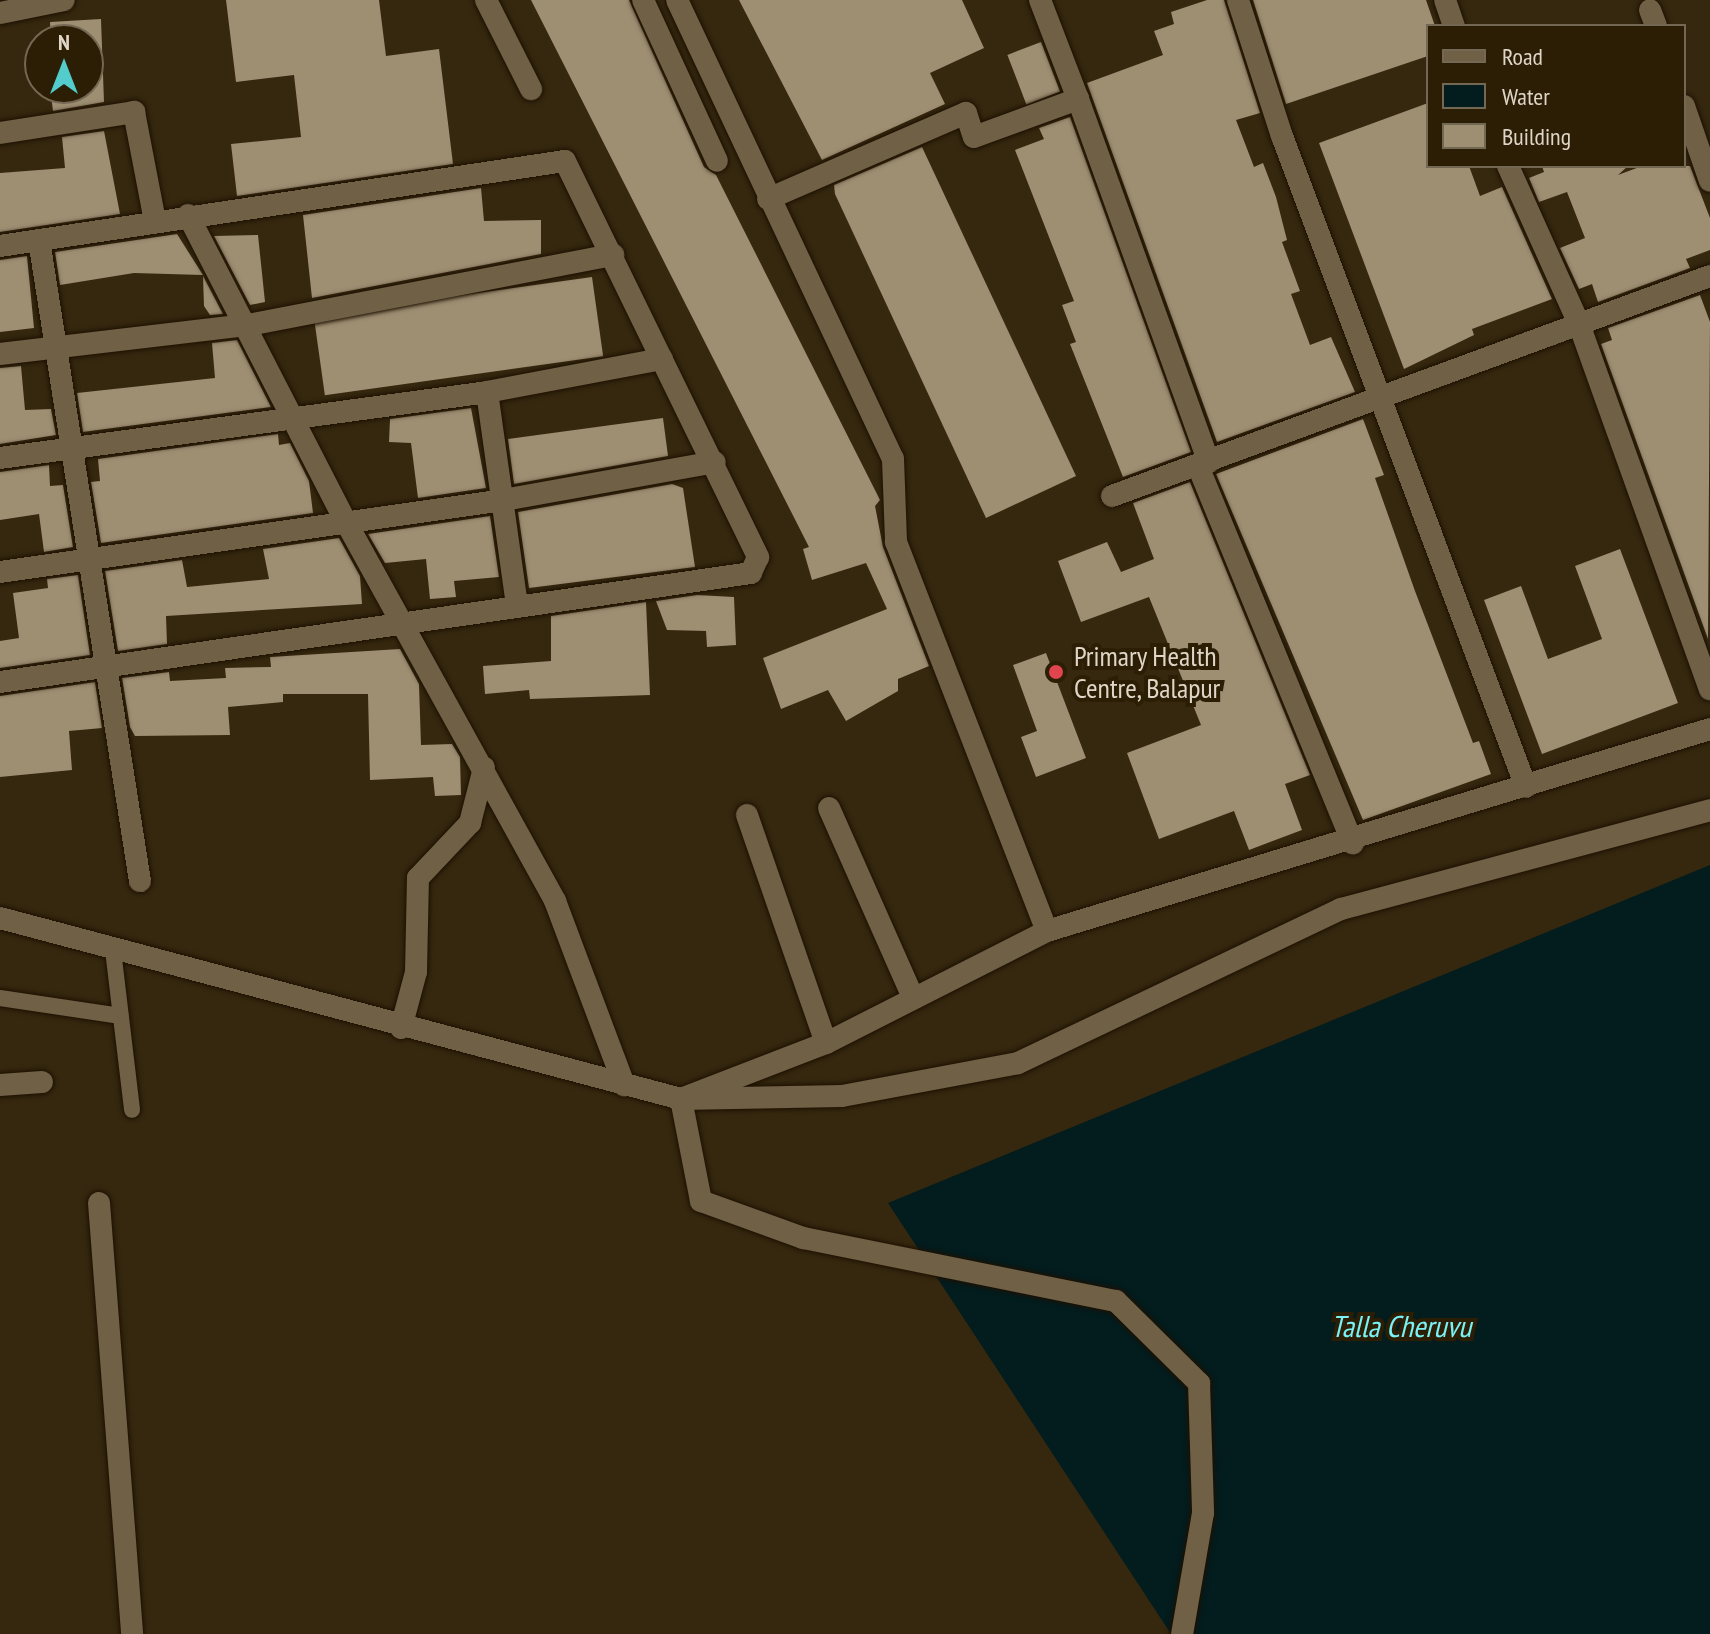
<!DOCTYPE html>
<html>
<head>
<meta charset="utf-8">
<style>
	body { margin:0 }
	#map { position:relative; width:1710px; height:1634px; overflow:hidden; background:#35280f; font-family:"PT Sans Narrow",sans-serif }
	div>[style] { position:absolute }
	.water>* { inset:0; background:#031c1d }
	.building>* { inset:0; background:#9e8e72; transform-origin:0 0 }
	.roads { filter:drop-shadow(0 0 2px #1d1000) drop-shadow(0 0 2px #1d1000) }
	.service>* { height:16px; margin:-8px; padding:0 8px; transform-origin:8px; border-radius:8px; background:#6f6046 }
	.minor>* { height:22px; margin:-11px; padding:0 11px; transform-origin:11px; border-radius:11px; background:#6f6046 }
	.tertiary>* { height:22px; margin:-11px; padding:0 11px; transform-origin:11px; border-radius:11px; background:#6f6046 }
	.dots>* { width:22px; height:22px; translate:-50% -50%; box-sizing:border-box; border:4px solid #2b1e05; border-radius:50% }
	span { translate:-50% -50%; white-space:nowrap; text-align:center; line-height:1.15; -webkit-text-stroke:8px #2b1e05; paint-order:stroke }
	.poi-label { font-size:28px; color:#dfd6c8 }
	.left { translate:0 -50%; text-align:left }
	.water-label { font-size:30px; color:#79f1f5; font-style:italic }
	.legend { position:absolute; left:1426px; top:24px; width:260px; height:144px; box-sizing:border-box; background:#2b1e05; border:2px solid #736853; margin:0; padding:10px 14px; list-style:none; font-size:24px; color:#dfd6c8 }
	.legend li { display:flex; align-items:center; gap:16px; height:40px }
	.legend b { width:40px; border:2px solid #736853 }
	.north { position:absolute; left:24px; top:24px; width:80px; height:80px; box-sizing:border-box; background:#2b1e05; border:2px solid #736853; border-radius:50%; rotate:0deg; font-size:22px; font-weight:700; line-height:32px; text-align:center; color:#dfd6c8 }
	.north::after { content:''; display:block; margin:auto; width:28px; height:36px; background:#52cdcc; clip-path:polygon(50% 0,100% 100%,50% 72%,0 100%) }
</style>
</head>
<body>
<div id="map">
	<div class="water">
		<div style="clip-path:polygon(1710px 865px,1710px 1634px,1171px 1634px,888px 1203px)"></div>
	</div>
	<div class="building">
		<div style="clip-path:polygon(226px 0,379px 0,386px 56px,439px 49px,453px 164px,237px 196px,231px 144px,301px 137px,294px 75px,236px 82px)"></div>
		<div style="clip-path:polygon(531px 0,629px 0,704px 167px,716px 175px,880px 500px,875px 506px,883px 547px,929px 666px,898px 679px,898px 691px,846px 721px,828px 690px,781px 709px,763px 658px,887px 609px,866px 563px,812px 580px,803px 549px,809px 547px)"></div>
		<div style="clip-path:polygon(739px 0,962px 0,984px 48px,930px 73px,945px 104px,822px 160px)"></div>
		<div style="clip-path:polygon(1207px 0,1224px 0,1260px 113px,1236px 120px,1254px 167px,1263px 163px,1276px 197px,1287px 240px,1282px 242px,1300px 291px,1291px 294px,1310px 345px,1331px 337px,1355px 392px,1217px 442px,1087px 83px,1163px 55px,1154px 31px,1174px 24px,1171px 12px)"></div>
		<div style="clip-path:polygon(1253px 0,1426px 0,1435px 26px,1428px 26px,1428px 56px,1286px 104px)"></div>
		<div style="clip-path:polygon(101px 19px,104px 102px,53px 111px,50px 88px,88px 88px,88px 40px,51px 40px,50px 22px)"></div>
		<div style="left:1041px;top:42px;width:53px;height:36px;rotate:69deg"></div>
		<div style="clip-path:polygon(1428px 103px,1428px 166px,1469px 166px,1480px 196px,1502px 187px,1552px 299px,1472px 329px,1474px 335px,1404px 369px,1319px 143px)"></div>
		<div style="clip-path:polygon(1070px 117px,1191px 452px,1123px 477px,1070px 344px,1076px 342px,1062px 305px,1074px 301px,1015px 150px,1044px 139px,1039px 128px)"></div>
		<div style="clip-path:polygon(104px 131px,120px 214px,0 232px,0 173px,65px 168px,62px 137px)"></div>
		<div style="clip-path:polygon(922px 147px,1076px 476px,986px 518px,835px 194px,834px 185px)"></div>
		<div style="clip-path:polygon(1542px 166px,1628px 166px,1618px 175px,1642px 166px,1690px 166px,1710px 218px,1710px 250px,1686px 259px,1690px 268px,1598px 302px,1592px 284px,1579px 289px,1560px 248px,1585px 238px,1567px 192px,1539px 202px,1529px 178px,1544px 172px)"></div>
		<div style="clip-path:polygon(481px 188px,484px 221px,541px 220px,541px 254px,312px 298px,303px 215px)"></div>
		<div style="clip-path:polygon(177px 234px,203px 275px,134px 273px,60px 285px,55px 252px)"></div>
		<div style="clip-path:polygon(258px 235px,265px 302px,250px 305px,214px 236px)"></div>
		<div style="clip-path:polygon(27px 256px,34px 328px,0 332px,0 260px)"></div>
		<div style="clip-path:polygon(203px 276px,223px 314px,210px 315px,204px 306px)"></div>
		<div style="left:592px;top:277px;width:80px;height:281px;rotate:82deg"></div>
		<div style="clip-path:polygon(1700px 295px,1710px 322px,1708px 639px,1601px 344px,1612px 340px,1608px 328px)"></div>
		<div style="clip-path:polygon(237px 340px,271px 407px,83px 432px,77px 393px,215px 378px,212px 343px)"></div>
		<div style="clip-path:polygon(21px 366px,25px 410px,51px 409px,56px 435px,0 444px,0 368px)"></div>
		<div style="clip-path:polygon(471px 408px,486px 488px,418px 498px,411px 443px,389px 442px,390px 419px)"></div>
		<div style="clip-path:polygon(663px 418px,668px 456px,514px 484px,508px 439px)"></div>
		<div style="clip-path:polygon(1363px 419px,1384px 475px,1375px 478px,1415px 591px,1473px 743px,1479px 741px,1491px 774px,1363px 820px,1216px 474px)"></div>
		<div style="clip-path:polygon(278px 434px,279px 445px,290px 443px,309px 481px,313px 513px,101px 543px,91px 482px,100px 481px,98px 459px)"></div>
		<div style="clip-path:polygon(49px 465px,50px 486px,63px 485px,73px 547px,44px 552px,39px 514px,0 520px,0 472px)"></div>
		<div style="clip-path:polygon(1190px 482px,1310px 775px,1285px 784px,1302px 830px,1249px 850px,1234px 811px,1159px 839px,1127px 753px,1201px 725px,1149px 597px,1081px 622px,1058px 561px,1107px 542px,1121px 572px,1154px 559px,1133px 503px)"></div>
		<div style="clip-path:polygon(672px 484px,683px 488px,695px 567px,529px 588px,518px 512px)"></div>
		<div style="clip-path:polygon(490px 516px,499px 577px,454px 581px,456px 597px,430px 599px,426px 559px,385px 563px,368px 534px)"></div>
		<div style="clip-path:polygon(339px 538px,360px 576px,362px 604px,166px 616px,167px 644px,118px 651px,105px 571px,182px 560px,187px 587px,269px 579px,263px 549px)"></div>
		<div style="clip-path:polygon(1620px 549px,1678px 703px,1542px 754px,1484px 600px,1521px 586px,1548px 659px,1602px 639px,1575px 566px)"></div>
		<div style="clip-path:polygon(78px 575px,90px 655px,0 668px,0 641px,19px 638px,13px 593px,48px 588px,47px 579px)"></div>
		<div style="clip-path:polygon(697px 595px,734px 597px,736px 645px,707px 647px,706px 631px,667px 630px,656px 601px)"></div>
		<div style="clip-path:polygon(646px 602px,650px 695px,530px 699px,529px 690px,485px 694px,483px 666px,551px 661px,551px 616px)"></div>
		<div style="clip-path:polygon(400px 649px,419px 684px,421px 745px,452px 744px,460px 757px,461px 795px,435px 796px,433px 777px,370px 780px,368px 694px,283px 694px,283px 702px,228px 707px,230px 735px,135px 736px,130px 727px,122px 678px,169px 672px,170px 681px,226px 678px,225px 668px,271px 667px,270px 657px)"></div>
		<div style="clip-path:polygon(1046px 653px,1086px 758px,1036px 777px,1021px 737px,1037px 731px,1013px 665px)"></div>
		<div style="clip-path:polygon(95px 682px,102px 728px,69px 731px,72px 770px,0 777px,0 696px)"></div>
	</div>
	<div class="roads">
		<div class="service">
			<div style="left:113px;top:950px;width:161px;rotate:83.2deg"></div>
			<div style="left:0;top:998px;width:122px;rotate:8.5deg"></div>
		</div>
		<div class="minor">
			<div style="left:486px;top:0;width:100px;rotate:63.2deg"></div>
			<div style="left:643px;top:0;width:177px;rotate:65.3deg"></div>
			<div style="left:677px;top:0;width:507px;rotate:64.8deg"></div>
			<div style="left:893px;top:459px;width:83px;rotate:87.9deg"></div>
			<div style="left:896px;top:542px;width:417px;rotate:68.8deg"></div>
			<div style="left:1047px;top:931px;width:248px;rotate:153.1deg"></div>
			<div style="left:826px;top:1043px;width:155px;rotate:158.9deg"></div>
			<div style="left:681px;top:1099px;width:104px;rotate:78.9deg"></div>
			<div style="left:701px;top:1201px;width:109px;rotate:19.9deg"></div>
			<div style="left:803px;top:1238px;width:319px;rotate:11.4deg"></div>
			<div style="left:1116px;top:1301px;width:117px;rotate:44.7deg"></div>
			<div style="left:1199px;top:1383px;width:130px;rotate:88.2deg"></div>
			<div style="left:1203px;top:1513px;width:123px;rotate:99.8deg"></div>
			<div style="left:1238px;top:0;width:143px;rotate:72.1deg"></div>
			<div style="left:1282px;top:136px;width:695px;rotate:69.45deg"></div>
			<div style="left:1445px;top:0;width:28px;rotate:71deg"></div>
			<div style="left:1650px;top:10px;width:17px;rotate:69deg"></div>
			<div style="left:0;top:13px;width:65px;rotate:-11.5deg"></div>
			<div style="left:1078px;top:99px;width:386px;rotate:70.2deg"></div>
			<div style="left:1684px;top:106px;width:79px;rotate:70.9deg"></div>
			<div style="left:0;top:133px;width:136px;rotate:-8.9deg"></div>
			<div style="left:134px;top:112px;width:111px;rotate:79.1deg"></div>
			<div style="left:1508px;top:166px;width:173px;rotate:65.8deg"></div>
			<div style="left:1579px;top:324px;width:388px;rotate:70.3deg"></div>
			<div style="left:768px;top:199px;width:216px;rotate:-23.5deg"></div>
			<div style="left:966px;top:113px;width:25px;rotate:72deg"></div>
			<div style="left:974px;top:137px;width:111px;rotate:-20.1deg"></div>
			<div style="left:1078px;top:99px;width:106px;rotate:-111deg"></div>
			<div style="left:188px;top:215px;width:345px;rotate:62.8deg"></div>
			<div style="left:346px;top:522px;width:433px;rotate:61.1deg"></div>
			<div style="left:555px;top:901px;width:197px;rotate:69.4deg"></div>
			<div style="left:39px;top:240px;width:649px;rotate:81.05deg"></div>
			<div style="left:0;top:246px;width:571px;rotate:-8.56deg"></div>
			<div style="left:565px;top:161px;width:441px;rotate:64deg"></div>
			<div style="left:758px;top:557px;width:17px;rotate:114deg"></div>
			<div style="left:751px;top:573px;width:759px;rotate:171.74deg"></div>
			<div style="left:0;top:354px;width:250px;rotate:-6.7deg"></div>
			<div style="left:248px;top:325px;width:372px;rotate:-10.9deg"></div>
			<div style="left:487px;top:392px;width:216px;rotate:82deg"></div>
			<div style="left:0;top:458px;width:491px;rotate:-7.7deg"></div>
			<div style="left:487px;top:392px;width:178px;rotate:-10.7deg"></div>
			<div style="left:1198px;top:466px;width:408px;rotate:67.7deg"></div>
			<div style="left:1112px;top:496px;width:637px;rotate:-20.2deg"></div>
			<div style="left:0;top:572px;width:509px;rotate:-8.13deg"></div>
			<div style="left:504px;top:500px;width:214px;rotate:-10.2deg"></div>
			<div style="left:829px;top:808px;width:208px;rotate:66.1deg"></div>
			<div style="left:747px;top:815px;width:241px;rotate:70.9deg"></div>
			<div style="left:1047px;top:931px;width:693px;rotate:-16.94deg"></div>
			<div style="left:401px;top:1028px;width:58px;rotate:-75deg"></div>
			<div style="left:416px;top:972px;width:94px;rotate:-88.8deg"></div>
			<div style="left:418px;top:878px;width:76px;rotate:-46.6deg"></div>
			<div style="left:470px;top:823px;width:57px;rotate:-75.7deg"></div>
			<div style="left:0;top:1085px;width:42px;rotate:-4.1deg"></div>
			<div style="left:99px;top:1203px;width:432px;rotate:85.6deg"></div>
		</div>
		<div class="tertiary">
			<div style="left:0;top:918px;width:705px;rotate:14.88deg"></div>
			<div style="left:681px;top:1099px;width:161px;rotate:-1.1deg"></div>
			<div style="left:842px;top:1096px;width:179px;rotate:-10.6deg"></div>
			<div style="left:1018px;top:1063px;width:358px;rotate:-25.5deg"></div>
			<div style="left:1341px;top:909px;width:382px;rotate:-15deg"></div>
		</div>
	</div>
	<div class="dots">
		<div style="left:1056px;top:672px;background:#e0444e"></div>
	</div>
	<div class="poi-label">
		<span class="left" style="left:1074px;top:672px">Primary Health<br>Centre, Balapur</span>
	</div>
	<div class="water-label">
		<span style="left:1401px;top:1326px">Talla Cheruvu</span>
	</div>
	<ul class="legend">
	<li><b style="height:10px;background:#6f6046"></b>Road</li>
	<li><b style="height:22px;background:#031c1d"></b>Water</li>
	<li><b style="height:22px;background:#9e8e72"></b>Building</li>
	</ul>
	<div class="north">N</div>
</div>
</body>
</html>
